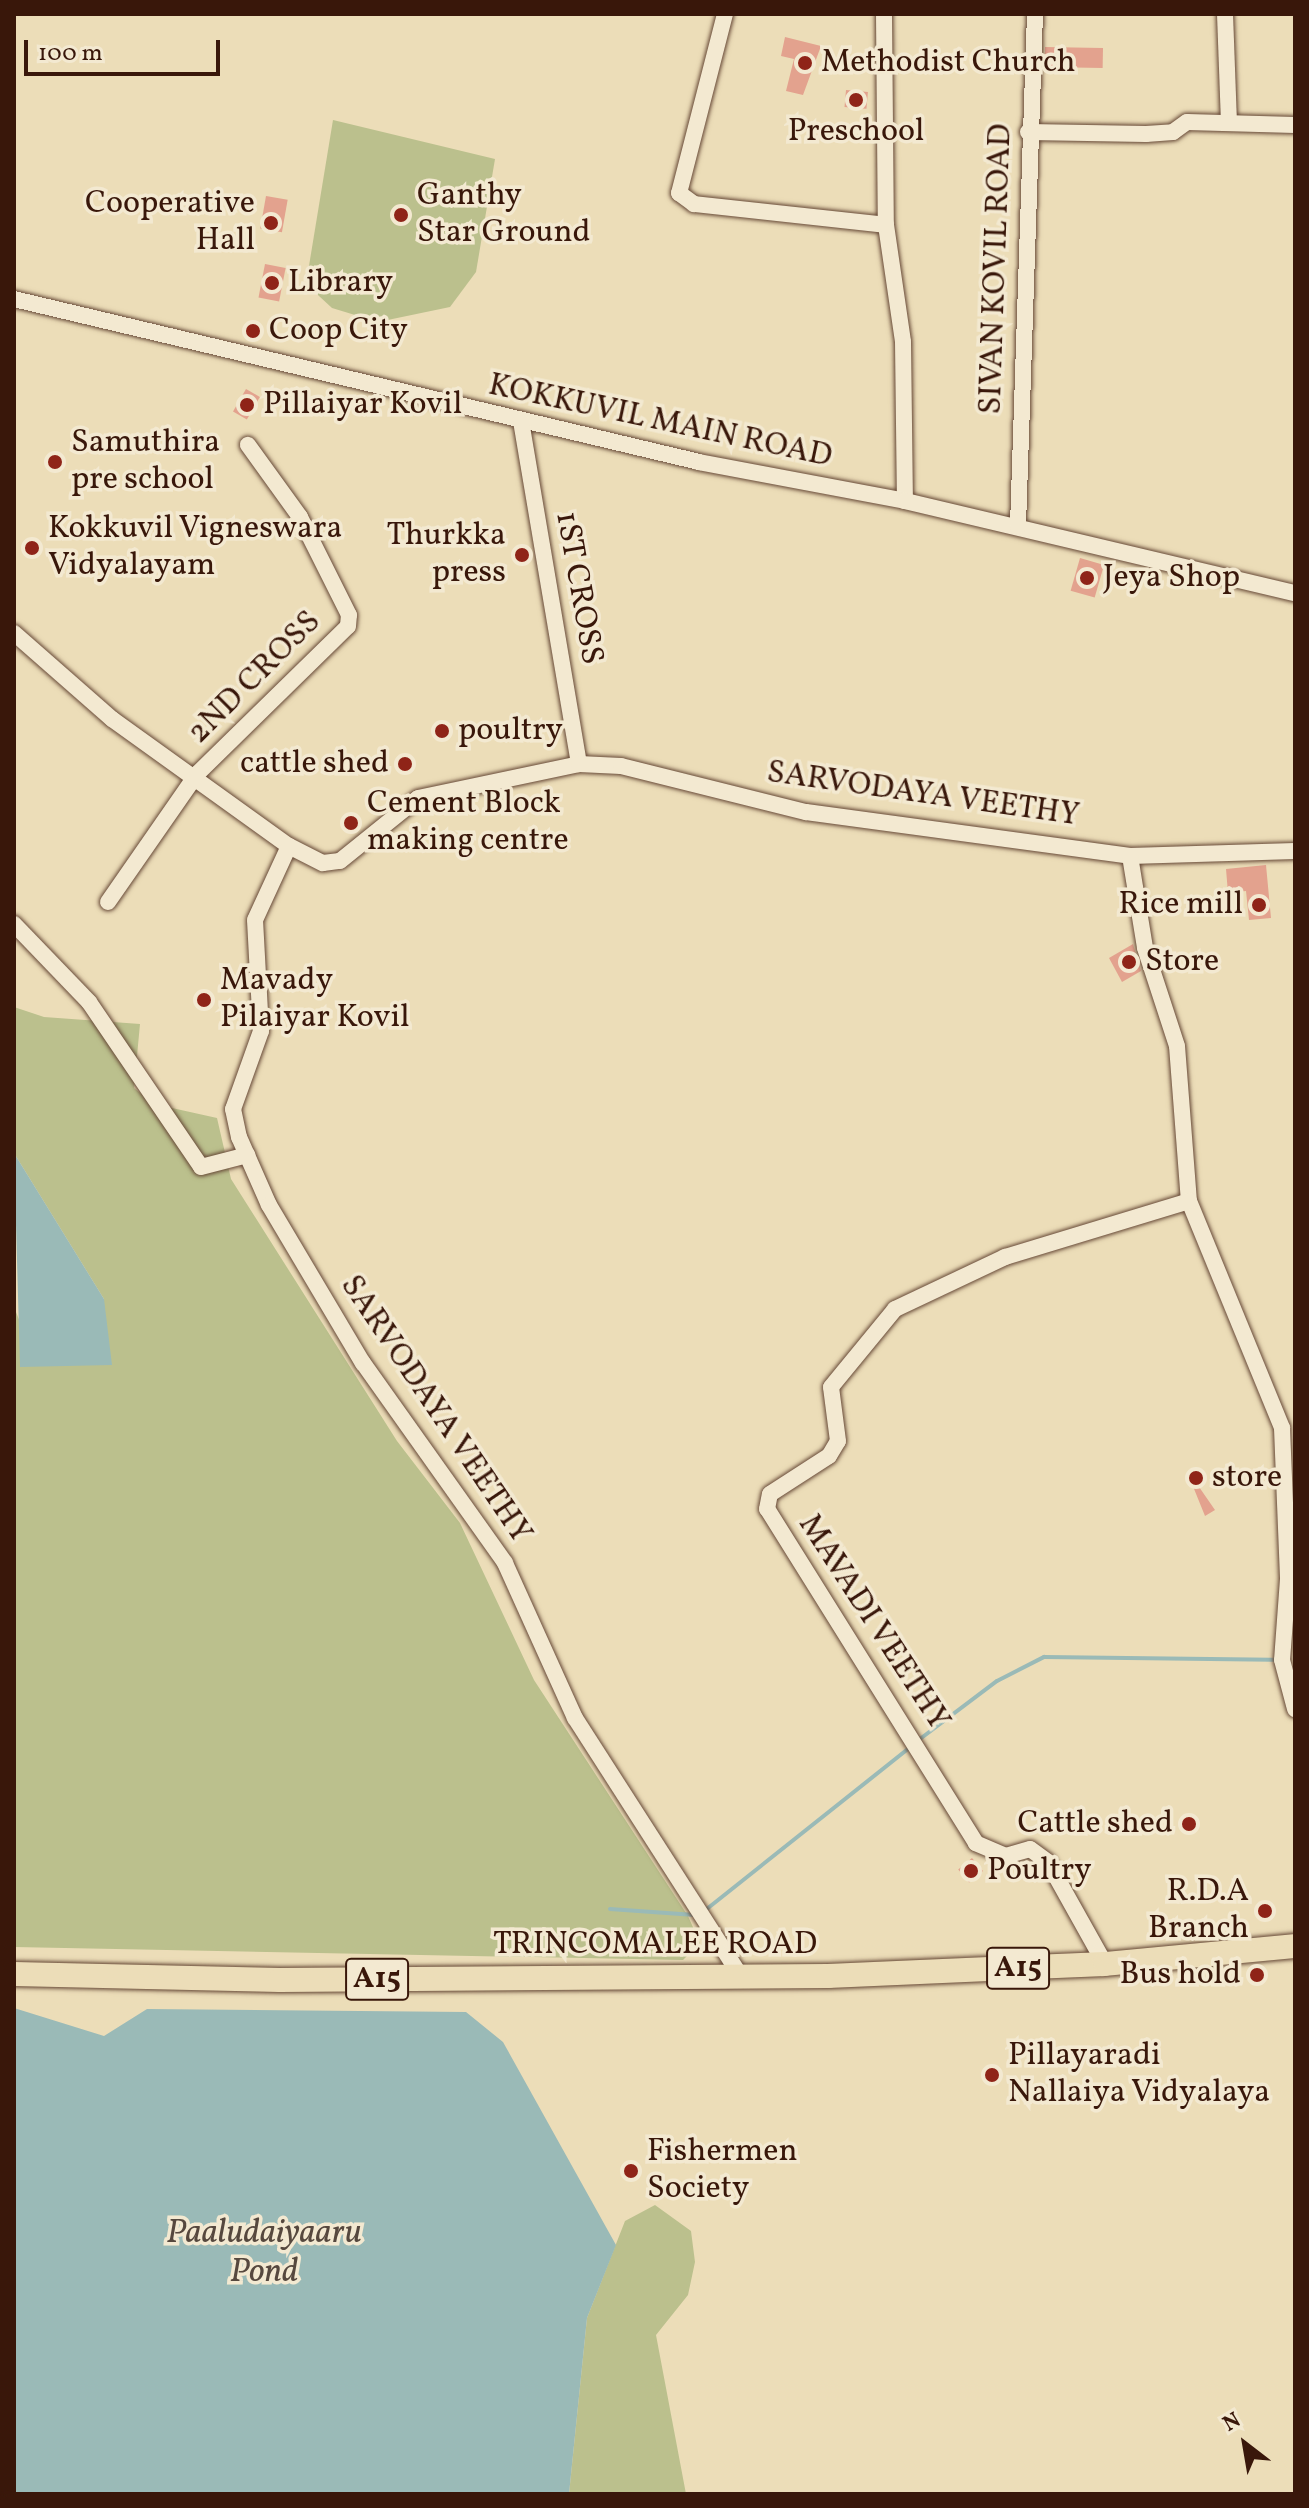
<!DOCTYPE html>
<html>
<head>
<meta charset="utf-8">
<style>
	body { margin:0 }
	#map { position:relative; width:1309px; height:2508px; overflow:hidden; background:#ecddb8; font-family:Vollkorn,serif }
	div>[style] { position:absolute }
	.green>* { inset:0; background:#bbc08d }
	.water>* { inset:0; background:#9abab7 }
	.stream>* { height:4px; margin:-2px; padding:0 2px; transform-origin:2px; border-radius:2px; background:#9abab7 }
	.building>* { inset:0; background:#e3a28e; transform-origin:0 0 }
	.roads { filter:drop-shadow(0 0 2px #664836) drop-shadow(0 0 2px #664836) }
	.minor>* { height:16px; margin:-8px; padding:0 8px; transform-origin:8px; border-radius:8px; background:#f3e9d1 }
	.highway>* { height:24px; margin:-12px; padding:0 12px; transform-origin:12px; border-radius:12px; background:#ecddb8 }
	.dots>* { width:22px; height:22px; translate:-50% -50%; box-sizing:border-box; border:4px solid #f3e9d1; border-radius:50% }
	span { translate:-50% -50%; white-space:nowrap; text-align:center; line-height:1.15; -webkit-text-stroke:7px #f3e9d1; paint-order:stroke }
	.shield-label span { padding:2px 6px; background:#f3e9d1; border:2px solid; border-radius:6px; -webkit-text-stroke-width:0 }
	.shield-label { font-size:30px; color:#39170a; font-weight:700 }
	.poi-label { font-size:32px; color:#39170a }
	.left { translate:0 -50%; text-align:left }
	.right { translate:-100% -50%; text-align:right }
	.street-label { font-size:32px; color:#39170a }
	.water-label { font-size:34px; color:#56483e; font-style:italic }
	.frame { position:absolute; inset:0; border:16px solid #39170a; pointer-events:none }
	.north { position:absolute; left:1205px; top:2404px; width:80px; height:80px; -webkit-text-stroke:6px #f3e9d1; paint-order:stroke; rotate:329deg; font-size:22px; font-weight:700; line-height:32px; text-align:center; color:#39170a }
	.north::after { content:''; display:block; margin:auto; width:28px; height:36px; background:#39170a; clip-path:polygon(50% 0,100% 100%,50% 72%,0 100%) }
	.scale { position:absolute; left:24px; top:40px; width:196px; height:36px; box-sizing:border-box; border:4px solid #39170a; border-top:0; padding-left:10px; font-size:24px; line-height:28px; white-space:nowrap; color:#39170a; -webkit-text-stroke:6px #f3e9d1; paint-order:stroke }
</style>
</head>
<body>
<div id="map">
	<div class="green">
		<div style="clip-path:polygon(333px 120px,495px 159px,476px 272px,450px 307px,378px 322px,332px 308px,306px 284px)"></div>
		<div style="clip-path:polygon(14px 1007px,44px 1017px,140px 1024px,134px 1088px,154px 1104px,217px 1118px,231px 1179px,397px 1441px,460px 1523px,534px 1680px,688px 1916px,700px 1943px,683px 1960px,14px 1947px,14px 1307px,22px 1327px,104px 1299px,14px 1153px)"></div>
		<div style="clip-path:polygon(655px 2205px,691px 2231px,695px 2262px,688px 2295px,656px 2335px,686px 2494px,569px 2494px,587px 2318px,625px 2221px)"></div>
	</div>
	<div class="water">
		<div style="clip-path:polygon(14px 1153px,104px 1299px,112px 1365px,20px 1367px)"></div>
		<div style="clip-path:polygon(14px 2008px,104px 2036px,147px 2009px,466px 2012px,503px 2042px,616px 2245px,587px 2318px,569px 2494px,14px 2494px)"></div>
	</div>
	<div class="stream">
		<div style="left:916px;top:1742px;width:101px;rotate:-37deg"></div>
		<div style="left:997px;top:1681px;width:53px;rotate:-27.1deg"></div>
		<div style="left:1044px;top:1657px;width:233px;rotate:0.7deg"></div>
		<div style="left:610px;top:1909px;width:85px;rotate:4deg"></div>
		<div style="left:703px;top:1912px;width:263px;rotate:-38.5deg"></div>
	</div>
	<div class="building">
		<div style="clip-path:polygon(785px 37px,821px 46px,803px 95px,786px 91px,794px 59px,781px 56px)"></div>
		<div style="left:1045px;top:47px;width:58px;height:20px;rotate:1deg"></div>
		<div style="left:846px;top:90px;width:22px;height:17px;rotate:5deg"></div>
		<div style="left:266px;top:196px;width:22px;height:33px;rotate:10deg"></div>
		<div style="left:265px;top:264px;width:21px;height:34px;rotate:11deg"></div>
		<div style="left:246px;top:389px;width:16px;height:26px;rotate:30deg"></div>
		<div style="left:1080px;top:558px;width:25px;height:34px;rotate:16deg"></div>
		<div style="clip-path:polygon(1266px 865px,1271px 918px,1249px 920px,1246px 891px,1228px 893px,1226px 869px)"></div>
		<div style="clip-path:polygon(1133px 944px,1141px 971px,1122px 982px,1109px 958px)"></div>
		<div style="clip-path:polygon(1200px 1470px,1204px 1482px,1197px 1484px,1215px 1510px,1205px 1516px,1188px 1474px)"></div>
		<div style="left:972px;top:1858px;width:17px;height:18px;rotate:50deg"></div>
	</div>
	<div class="roads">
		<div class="minor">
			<div style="left:725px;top:14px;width:185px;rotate:104.4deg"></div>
			<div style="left:679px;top:193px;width:19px;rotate:36deg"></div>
			<div style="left:694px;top:204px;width:193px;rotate:6.2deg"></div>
			<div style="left:886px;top:225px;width:118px;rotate:81.7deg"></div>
			<div style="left:903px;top:342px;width:159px;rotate:89.3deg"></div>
			<div style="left:884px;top:14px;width:211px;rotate:89.5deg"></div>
			<div style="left:1225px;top:14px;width:107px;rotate:87.9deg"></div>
			<div style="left:1028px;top:132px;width:118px;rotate:1deg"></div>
			<div style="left:1146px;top:134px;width:27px;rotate:-4deg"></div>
			<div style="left:1173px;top:132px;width:17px;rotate:-36deg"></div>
			<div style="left:1187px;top:122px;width:108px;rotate:1.6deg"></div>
			<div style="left:14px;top:299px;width:704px;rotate:13.38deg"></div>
			<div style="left:699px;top:462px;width:210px;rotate:10.7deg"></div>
			<div style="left:905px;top:501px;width:401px;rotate:13.3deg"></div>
			<div style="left:521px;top:421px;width:348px;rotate:80.4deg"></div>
			<div style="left:1018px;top:526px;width:512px;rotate:-88.1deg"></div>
			<div style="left:14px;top:633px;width:130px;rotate:41.3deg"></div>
			<div style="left:112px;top:719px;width:218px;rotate:35.7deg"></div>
			<div style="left:289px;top:846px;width:81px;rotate:114.7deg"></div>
			<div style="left:255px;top:920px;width:111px;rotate:86.9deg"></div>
			<div style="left:261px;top:1031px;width:83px;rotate:109.7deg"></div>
			<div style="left:233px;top:1109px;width:29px;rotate:78deg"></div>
			<div style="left:239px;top:1137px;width:74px;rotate:66.2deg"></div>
			<div style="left:269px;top:1205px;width:184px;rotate:59.3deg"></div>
			<div style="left:363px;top:1363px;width:245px;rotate:54.6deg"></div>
			<div style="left:505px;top:1563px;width:170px;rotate:65.7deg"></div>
			<div style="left:575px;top:1718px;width:305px;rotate:57.3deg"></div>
			<div style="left:289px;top:846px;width:38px;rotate:27deg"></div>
			<div style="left:323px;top:863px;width:17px;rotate:-7deg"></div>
			<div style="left:340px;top:861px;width:100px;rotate:-38.9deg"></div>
			<div style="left:418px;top:798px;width:165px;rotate:-11.9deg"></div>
			<div style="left:579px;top:764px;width:42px;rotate:2.7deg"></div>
			<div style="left:621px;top:766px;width:191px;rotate:14deg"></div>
			<div style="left:806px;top:812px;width:327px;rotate:7.7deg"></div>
			<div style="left:1130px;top:856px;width:165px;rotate:-1.7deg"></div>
			<div style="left:1130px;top:856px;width:93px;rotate:80.7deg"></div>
			<div style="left:1145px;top:948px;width:103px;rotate:71.9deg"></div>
			<div style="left:1177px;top:1046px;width:155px;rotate:85.6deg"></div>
			<div style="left:1189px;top:1201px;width:245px;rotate:67.7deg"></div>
			<div style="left:1282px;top:1428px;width:151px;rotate:87.7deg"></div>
			<div style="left:1288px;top:1579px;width:81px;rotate:94.2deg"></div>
			<div style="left:1282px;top:1660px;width:51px;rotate:75.1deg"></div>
			<div style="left:108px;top:902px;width:156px;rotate:-55.2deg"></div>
			<div style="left:197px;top:774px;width:211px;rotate:-44.4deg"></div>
			<div style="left:348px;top:626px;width:11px;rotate:-85deg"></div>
			<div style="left:349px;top:615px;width:110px;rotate:-116.6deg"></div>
			<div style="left:300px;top:517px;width:89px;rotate:-125.8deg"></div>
			<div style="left:14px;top:924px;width:108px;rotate:46.1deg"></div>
			<div style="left:89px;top:1002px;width:199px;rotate:55.8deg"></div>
			<div style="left:201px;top:1167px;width:48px;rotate:-14.6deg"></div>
			<div style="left:1105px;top:1964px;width:117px;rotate:-119.2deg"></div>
			<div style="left:1048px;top:1862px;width:22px;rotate:-144deg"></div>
			<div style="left:1030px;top:1849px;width:25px;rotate:164deg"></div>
			<div style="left:1006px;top:1856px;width:33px;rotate:-157deg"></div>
			<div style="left:976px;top:1843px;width:394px;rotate:-122deg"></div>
			<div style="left:767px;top:1509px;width:15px;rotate:-79deg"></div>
			<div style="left:770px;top:1494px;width:70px;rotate:-32.8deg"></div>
			<div style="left:829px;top:1456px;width:17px;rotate:-59deg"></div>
			<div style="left:838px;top:1441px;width:54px;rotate:-97.4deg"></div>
			<div style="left:831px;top:1387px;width:101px;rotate:-50.6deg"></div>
			<div style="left:895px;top:1309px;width:122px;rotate:-25.3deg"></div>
			<div style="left:1005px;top:1257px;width:192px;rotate:-16.9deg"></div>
		</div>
		<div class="highway">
			<div style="left:14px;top:1974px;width:266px;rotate:1.3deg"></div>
			<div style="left:280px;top:1980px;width:548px;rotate:-0.42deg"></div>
			<div style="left:828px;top:1976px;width:277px;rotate:-2.5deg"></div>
			<div style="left:1105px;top:1964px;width:191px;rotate:-5.4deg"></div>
		</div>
	</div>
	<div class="dots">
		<div style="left:805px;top:63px;background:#8f2418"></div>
		<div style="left:856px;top:100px;background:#8f2418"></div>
		<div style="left:401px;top:215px;background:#8f2418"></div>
		<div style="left:271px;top:223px;background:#8f2418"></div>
		<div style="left:272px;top:283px;background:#8f2418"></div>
		<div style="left:253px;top:331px;background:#8f2418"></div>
		<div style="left:247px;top:405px;background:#8f2418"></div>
		<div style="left:55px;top:462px;background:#8f2418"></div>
		<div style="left:32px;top:548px;background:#8f2418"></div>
		<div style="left:522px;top:555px;background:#8f2418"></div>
		<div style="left:1087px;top:578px;background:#8f2418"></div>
		<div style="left:442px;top:731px;background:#8f2418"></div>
		<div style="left:405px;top:764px;background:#8f2418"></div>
		<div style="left:351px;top:823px;background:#8f2418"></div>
		<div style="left:1259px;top:905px;background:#8f2418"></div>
		<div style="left:1129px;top:962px;background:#8f2418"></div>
		<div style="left:204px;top:1000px;background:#8f2418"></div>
		<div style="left:1196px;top:1478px;background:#8f2418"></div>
		<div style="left:1189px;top:1824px;background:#8f2418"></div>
		<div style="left:971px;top:1871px;background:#8f2418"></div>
		<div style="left:1265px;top:1911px;background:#8f2418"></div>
		<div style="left:1257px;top:1975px;background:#8f2418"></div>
		<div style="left:992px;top:2075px;background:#8f2418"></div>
		<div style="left:631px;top:2171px;background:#8f2418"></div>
	</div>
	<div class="shield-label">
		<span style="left:1018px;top:1968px">A15</span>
		<span style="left:377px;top:1979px">A15</span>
	</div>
	<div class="poi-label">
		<span class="left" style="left:821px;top:63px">Methodist Church</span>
		<span style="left:856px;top:132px">Preschool</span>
		<span class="left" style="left:417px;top:215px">Ganthy<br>Star Ground</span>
		<span class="right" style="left:255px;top:223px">Cooperative<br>Hall</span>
		<span class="left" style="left:288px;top:283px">Library</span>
		<span class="left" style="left:269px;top:331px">Coop City</span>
		<span class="left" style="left:263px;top:405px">Pillaiyar Kovil</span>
		<span class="left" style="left:71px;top:462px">Samuthira<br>pre school</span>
		<span class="left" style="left:48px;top:548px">Kokkuvil Vigneswara<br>Vidyalayam</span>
		<span class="right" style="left:506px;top:555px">Thurkka<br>press</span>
		<span class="left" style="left:1103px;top:578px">Jeya Shop</span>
		<span class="left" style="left:458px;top:731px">poultry</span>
		<span class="right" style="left:389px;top:764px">cattle shed</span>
		<span class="left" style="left:367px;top:823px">Cement Block<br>making centre</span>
		<span class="right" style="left:1243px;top:905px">Rice mill</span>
		<span class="left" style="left:1145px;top:962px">Store</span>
		<span class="left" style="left:220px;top:1000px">Mavady<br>Pilaiyar Kovil</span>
		<span class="left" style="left:1212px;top:1478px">store</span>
		<span class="right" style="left:1173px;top:1824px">Cattle shed</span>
		<span class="left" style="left:987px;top:1871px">Poultry</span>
		<span class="right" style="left:1249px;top:1911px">R.D.A<br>Branch</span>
		<span class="right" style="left:1241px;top:1975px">Bus hold</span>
		<span class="left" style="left:1008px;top:2075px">Pillayaradi<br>Nallaiya Vidyalaya</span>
		<span class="left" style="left:647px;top:2171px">Fishermen<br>Society</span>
	</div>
	<div class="street-label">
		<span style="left:997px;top:269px;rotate:-88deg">SIVAN KOVIL ROAD</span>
		<span style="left:660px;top:422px;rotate:12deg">KOKKUVIL MAIN ROAD</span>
		<span style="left:578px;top:588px;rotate:80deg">1ST CROSS</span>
		<span style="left:255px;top:678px;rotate:-45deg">2ND CROSS</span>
		<span style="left:923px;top:795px;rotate:8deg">SARVODAYA VEETHY</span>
		<span style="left:435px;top:1410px;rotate:56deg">SARVODAYA VEETHY</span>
		<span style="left:873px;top:1623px;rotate:57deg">MAVADI VEETHY</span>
		<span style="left:655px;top:1945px">TRINCOMALEE ROAD</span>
	</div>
	<div class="water-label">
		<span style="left:264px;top:2253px">Paaludaiyaaru<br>Pond</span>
	</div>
	<div class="frame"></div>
	<div class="north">N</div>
	<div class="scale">100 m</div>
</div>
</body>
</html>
